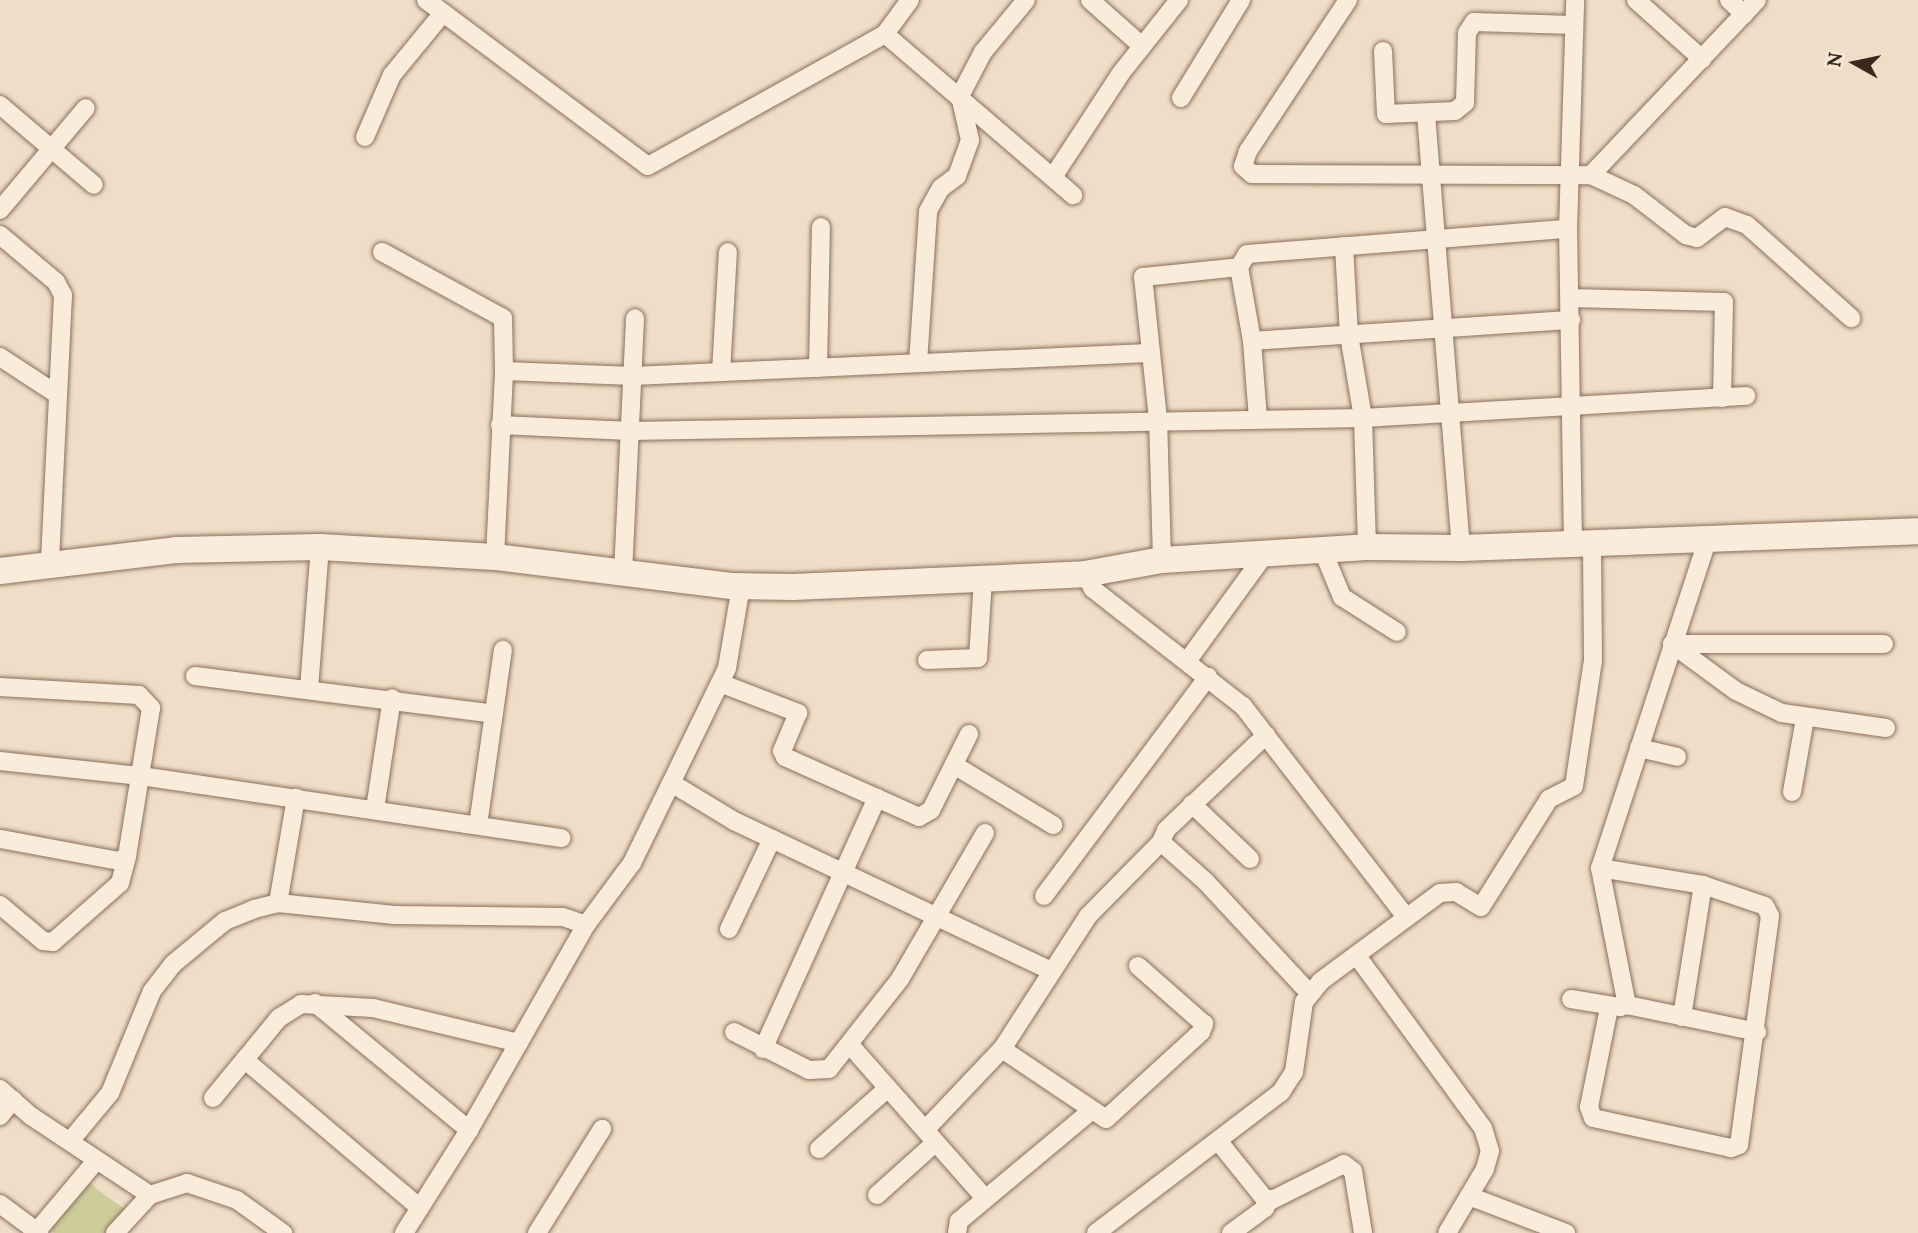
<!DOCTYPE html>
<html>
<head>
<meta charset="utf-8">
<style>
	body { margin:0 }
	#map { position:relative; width:1918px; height:1233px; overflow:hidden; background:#efdec7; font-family:Lora,serif }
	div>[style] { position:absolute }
	.green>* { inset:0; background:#cdcd9a }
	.roads { filter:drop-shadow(0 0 2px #8a6f5c) drop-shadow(0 0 2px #8a6f5c) }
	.street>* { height:18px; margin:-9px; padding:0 9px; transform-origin:9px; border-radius:9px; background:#f9ecda }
	.secondary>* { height:26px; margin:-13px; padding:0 13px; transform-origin:13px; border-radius:13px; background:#f9ecda }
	span { translate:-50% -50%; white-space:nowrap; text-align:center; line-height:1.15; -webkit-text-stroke:5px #f6e9d6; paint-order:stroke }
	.north { position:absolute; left:1820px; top:28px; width:70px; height:70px; -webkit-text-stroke:5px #f6e9d6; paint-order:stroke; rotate:279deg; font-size:19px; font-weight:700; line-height:28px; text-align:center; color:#3b2920 }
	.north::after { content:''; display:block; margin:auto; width:24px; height:32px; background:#3b2920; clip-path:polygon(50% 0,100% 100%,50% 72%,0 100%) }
</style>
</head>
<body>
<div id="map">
	<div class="green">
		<div style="clip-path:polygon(85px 1180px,127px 1211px,110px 1233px,54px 1233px,49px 1229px)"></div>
	</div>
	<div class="roads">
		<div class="street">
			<div style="left:426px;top:0;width:277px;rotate:36.8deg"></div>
			<div style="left:648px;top:166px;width:271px;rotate:-29.1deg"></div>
			<div style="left:885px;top:34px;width:248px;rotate:40.6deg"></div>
			<div style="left:1090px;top:0;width:69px;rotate:41.5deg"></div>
			<div style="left:1348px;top:0;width:181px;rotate:123.5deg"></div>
			<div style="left:1248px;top:151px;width:16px;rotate:108deg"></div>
			<div style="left:1243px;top:166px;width:12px;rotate:42deg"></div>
			<div style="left:1252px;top:174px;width:339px;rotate:0.2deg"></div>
			<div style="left:1591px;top:175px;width:241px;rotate:-46.5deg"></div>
			<div style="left:1636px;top:0;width:89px;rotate:41.8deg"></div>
			<div style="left:1729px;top:0;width:21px;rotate:43deg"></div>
			<div style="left:885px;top:34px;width:42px;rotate:-53.7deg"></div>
			<div style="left:1383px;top:51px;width:63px;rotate:87.3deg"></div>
			<div style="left:1386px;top:114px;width:69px;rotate:-2.5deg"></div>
			<div style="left:1455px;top:111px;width:13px;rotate:-39deg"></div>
			<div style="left:1465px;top:103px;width:70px;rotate:-88.4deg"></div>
			<div style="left:1467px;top:33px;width:13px;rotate:-58deg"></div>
			<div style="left:1474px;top:22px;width:100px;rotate:1.7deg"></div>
			<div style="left:1181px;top:98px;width:115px;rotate:-58.5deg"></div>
			<div style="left:0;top:105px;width:123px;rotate:40.4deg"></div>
			<div style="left:1426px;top:114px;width:435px;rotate:85.4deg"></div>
			<div style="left:365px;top:137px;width:68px;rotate:-66.5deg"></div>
			<div style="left:392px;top:75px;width:80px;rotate:-50.6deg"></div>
			<div style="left:1591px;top:175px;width:47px;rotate:24.9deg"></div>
			<div style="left:1634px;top:195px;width:66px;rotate:37.6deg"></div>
			<div style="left:1686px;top:235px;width:11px;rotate:15deg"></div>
			<div style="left:1697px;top:238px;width:35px;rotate:-37deg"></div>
			<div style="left:1725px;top:217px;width:23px;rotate:20deg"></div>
			<div style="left:1747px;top:225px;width:140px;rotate:41.8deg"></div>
			<div style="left:1053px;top:177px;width:124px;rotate:-56.8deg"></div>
			<div style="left:1121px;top:73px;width:93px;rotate:-51.5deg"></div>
			<div style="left:0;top:210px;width:133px;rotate:-49.9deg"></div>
			<div style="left:0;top:235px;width:73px;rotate:40deg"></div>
			<div style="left:56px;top:282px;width:15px;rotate:62deg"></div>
			<div style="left:63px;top:295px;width:267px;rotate:92.8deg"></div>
			<div style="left:1344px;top:246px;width:89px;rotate:86.8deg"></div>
			<div style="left:1349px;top:335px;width:84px;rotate:80.4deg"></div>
			<div style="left:1363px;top:418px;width:129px;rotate:88.2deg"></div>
			<div style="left:382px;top:252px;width:138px;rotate:28.6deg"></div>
			<div style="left:503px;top:318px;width:53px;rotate:88.9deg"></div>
			<div style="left:1570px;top:298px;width:154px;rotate:1.5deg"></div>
			<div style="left:1724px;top:302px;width:96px;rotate:91.2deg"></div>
			<div style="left:1252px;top:341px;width:320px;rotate:-3.8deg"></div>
			<div style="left:0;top:357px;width:69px;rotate:33.2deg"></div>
			<div style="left:918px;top:363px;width:152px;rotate:-86.2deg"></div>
			<div style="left:928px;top:211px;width:26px;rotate:-61deg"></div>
			<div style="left:941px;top:188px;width:20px;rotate:-37deg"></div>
			<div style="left:957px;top:176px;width:38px;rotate:-70deg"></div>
			<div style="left:970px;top:140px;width:45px;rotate:-102.8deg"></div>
			<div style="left:960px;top:96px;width:50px;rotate:-62.4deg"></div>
			<div style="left:983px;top:52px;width:67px;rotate:-50.4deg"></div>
			<div style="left:818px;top:368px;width:141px;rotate:-88.8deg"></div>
			<div style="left:721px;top:372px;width:120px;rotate:-86.7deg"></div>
			<div style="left:1258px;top:419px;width:78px;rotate:-94.4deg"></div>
			<div style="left:1252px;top:341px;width:75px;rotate:-100deg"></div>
			<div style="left:1239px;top:267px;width:15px;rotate:-58deg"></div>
			<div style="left:1247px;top:254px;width:322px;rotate:-4.5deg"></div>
			<div style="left:500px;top:425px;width:130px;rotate:2.6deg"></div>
			<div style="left:630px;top:431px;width:733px;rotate:-1.02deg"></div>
			<div style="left:1363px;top:418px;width:384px;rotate:-3.3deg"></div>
			<div style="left:1708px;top:538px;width:347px;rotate:108.1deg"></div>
			<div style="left:1600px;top:868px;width:140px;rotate:78.9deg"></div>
			<div style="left:1627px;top:1005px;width:133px;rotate:11.7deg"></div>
			<div style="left:1573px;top:544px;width:315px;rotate:-90.9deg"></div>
			<div style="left:1568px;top:229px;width:229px;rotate:-88.2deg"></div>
			<div style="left:1323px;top:551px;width:50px;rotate:67.6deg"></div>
			<div style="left:1342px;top:597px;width:65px;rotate:32.5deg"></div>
			<div style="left:495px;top:557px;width:186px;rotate:-87.2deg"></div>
			<div style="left:504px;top:371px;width:129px;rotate:2.2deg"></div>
			<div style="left:633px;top:376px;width:516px;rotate:-2.56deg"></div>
			<div style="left:1162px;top:560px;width:141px;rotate:-91.6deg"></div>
			<div style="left:1158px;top:419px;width:143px;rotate:-96deg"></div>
			<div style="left:1143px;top:277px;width:97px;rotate:-5.9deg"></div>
			<div style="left:623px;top:574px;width:256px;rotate:-87.3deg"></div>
			<div style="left:1085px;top:574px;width:17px;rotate:62deg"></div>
			<div style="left:1093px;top:589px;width:190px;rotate:38deg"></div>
			<div style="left:1243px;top:706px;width:267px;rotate:52.3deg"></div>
			<div style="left:1884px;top:644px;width:212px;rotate:180deg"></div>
			<div style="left:1672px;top:644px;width:79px;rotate:36.3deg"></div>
			<div style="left:1736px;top:691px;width:51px;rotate:25.6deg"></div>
			<div style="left:1782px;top:713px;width:105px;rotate:8.2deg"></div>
			<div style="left:927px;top:660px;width:51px;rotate:-2.2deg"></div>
			<div style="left:978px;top:658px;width:79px;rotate:-86.4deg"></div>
			<div style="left:1188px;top:660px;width:131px;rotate:-54deg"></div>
			<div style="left:195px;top:676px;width:301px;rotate:7.2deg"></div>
			<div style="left:720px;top:683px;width:84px;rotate:21deg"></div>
			<div style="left:798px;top:713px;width:41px;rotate:112.8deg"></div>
			<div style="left:782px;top:751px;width:7px;rotate:63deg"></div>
			<div style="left:785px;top:757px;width:147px;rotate:24.1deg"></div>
			<div style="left:919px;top:817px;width:14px;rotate:-30deg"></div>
			<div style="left:931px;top:810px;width:85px;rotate:-63.4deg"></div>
			<div style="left:0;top:687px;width:139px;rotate:3.3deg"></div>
			<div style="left:139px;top:695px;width:18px;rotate:47deg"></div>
			<div style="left:151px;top:708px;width:150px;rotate:99.2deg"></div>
			<div style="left:127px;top:856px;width:9px;rotate:148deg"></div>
			<div style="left:119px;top:861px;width:121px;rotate:-169.5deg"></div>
			<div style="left:309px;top:689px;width:142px;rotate:-85.6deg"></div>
			<div style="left:1639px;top:748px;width:39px;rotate:13deg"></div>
			<div style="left:0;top:761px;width:142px;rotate:6.1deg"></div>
			<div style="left:141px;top:776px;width:425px;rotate:8.4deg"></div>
			<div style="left:954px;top:765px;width:116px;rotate:31.2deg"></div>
			<div style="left:673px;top:784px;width:71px;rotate:31.2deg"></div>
			<div style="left:734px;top:821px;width:352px;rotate:25.3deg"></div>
			<div style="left:1792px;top:792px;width:75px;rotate:-80deg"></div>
			<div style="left:1192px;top:804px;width:80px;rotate:43.5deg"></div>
			<div style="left:375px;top:809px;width:112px;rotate:-81.3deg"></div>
			<div style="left:478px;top:825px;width:177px;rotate:-81.9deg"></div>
			<div style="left:1161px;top:842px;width:13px;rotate:-67deg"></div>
			<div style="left:1166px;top:830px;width:138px;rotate:-43.5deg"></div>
			<div style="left:1600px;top:868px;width:104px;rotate:9.4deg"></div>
			<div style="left:1703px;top:885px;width:65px;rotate:18.7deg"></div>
			<div style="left:1765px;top:906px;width:11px;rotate:63deg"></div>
			<div style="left:1770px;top:916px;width:231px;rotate:97.7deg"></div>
			<div style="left:1739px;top:1145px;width:9px;rotate:159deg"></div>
			<div style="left:1731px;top:1148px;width:141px;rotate:-167.7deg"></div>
			<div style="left:1593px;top:1118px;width:12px;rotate:-110deg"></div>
			<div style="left:1589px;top:1107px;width:101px;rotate:-78.6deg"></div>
			<div style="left:1044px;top:896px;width:274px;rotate:-53.2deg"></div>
			<div style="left:278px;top:903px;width:107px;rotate:-80.3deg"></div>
			<div style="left:0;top:905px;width:56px;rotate:39.9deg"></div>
			<div style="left:43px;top:941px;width:10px;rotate:6deg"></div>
			<div style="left:53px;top:942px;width:89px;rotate:-41.4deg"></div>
			<div style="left:120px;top:883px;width:28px;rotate:-75deg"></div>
			<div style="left:729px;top:929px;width:100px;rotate:-64.5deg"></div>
			<div style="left:1357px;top:956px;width:213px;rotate:53.8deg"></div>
			<div style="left:1483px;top:1128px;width:24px;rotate:73deg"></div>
			<div style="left:1490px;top:1151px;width:19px;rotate:106deg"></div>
			<div style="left:1485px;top:1169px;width:74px;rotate:120.7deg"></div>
			<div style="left:1571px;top:999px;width:50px;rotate:9.3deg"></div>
			<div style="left:315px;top:1003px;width:200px;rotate:39.5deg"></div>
			<div style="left:1682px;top:1017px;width:134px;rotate:-81deg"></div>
			<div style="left:734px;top:1032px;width:84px;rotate:26.9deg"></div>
			<div style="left:809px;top:1070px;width:20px;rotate:-3deg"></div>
			<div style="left:829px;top:1069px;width:115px;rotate:-51.7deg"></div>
			<div style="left:900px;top:979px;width:169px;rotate:-59.8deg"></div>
			<div style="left:850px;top:1045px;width:204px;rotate:48.6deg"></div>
			<div style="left:763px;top:1049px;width:276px;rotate:-65.6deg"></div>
			<div style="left:1002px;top:1049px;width:125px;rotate:33.9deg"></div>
			<div style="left:1106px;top:1119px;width:129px;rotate:-42.5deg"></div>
			<div style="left:1201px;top:1032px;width:9px;rotate:-69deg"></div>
			<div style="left:1204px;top:1024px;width:88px;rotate:-138.7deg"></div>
			<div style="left:245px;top:1060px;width:229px;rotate:40.2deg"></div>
			<div style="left:0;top:1089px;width:41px;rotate:41.1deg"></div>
			<div style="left:31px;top:1116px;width:143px;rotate:33.6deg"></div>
			<div style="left:213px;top:1098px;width:104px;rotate:-50.5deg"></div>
			<div style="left:279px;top:1018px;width:26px;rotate:-32deg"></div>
			<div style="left:301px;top:1004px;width:72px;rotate:3.2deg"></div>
			<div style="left:373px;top:1008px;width:150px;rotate:13.5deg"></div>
			<div style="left:0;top:1116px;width:21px;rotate:-51deg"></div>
			<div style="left:925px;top:1130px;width:112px;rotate:-46.5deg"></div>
			<div style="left:1002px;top:1049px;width:158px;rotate:-57.1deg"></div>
			<div style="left:1088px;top:916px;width:104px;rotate:-45.4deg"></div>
			<div style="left:1161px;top:842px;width:60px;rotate:41.6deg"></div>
			<div style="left:1206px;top:882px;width:151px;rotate:47.1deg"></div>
			<div style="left:71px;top:1140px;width:61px;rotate:-50.3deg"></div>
			<div style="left:110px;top:1093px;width:110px;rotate:-67.6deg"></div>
			<div style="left:152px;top:991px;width:34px;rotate:-52deg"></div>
			<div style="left:173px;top:964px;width:67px;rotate:-39.6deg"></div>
			<div style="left:225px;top:921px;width:31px;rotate:-22deg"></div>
			<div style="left:254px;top:909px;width:25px;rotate:-14deg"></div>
			<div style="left:278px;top:903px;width:117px;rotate:5.9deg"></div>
			<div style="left:394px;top:915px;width:169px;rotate:0.7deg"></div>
			<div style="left:563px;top:917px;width:24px;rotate:19deg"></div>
			<div style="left:1219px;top:1142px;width:72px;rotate:51.2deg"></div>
			<div style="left:1264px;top:1198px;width:8px;rotate:14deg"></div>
			<div style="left:1272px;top:1200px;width:80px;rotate:-26.6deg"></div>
			<div style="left:1344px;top:1164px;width:11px;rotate:38deg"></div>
			<div style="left:1353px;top:1171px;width:63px;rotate:80.8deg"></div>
			<div style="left:819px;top:1149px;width:92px;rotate:-41.5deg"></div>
			<div style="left:877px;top:1195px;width:78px;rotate:-41.9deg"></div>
			<div style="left:1469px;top:1196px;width:104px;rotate:20.9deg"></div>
			<div style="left:0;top:1204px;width:49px;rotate:36.6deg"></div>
			<div style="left:37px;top:1231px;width:92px;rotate:-49.9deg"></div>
			<div style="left:115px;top:1233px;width:52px;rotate:-47.4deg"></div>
			<div style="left:150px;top:1195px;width:39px;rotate:-18deg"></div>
			<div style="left:187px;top:1183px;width:53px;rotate:18.8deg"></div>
			<div style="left:237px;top:1200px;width:57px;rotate:35.7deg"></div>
			<div style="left:404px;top:1233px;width:122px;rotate:-57.7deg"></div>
			<div style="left:469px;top:1130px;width:236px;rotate:-60.3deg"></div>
			<div style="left:586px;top:925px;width:77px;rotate:-53.4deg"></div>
			<div style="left:632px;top:863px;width:217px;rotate:-64deg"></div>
			<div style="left:727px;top:668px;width:83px;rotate:-80.3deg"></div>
			<div style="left:537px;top:1233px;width:123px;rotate:-58deg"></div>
			<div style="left:957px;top:1233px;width:12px;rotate:-81deg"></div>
			<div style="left:959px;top:1221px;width:170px;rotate:-39.8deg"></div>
			<div style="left:1096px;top:1233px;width:233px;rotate:-37.3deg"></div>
			<div style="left:1281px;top:1092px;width:24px;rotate:-57deg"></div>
			<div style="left:1294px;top:1072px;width:71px;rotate:-81.9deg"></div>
			<div style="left:1304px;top:1002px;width:27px;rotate:-51deg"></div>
			<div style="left:1321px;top:981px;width:148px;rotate:-36.5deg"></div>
			<div style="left:1440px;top:893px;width:16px;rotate:-4deg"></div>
			<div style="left:1456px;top:892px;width:29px;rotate:31deg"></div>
			<div style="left:1481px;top:907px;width:128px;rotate:-57.8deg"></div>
			<div style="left:1549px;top:799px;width:28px;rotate:-27deg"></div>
			<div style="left:1574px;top:786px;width:126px;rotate:-81.4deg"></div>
			<div style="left:1593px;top:661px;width:117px;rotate:-90.5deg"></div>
			<div style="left:1231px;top:1233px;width:42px;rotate:-36.3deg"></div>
			<div style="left:1265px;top:1208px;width:10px;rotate:-66deg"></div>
		</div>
		<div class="secondary">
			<div style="left:0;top:571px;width:177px;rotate:-6.8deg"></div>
			<div style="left:176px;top:550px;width:144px;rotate:-1.2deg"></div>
			<div style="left:320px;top:547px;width:175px;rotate:3.3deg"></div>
			<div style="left:495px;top:557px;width:238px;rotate:7deg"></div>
			<div style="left:731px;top:586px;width:62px;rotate:0.9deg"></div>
			<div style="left:793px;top:587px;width:292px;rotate:-2.5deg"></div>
			<div style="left:1085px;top:574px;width:78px;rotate:-10.3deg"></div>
			<div style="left:1162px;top:560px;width:205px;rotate:-3.6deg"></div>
			<div style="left:1367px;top:547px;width:94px;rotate:0.6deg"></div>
			<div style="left:1461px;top:548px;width:457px;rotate:-2.1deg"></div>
		</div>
	</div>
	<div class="north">N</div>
</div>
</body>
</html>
